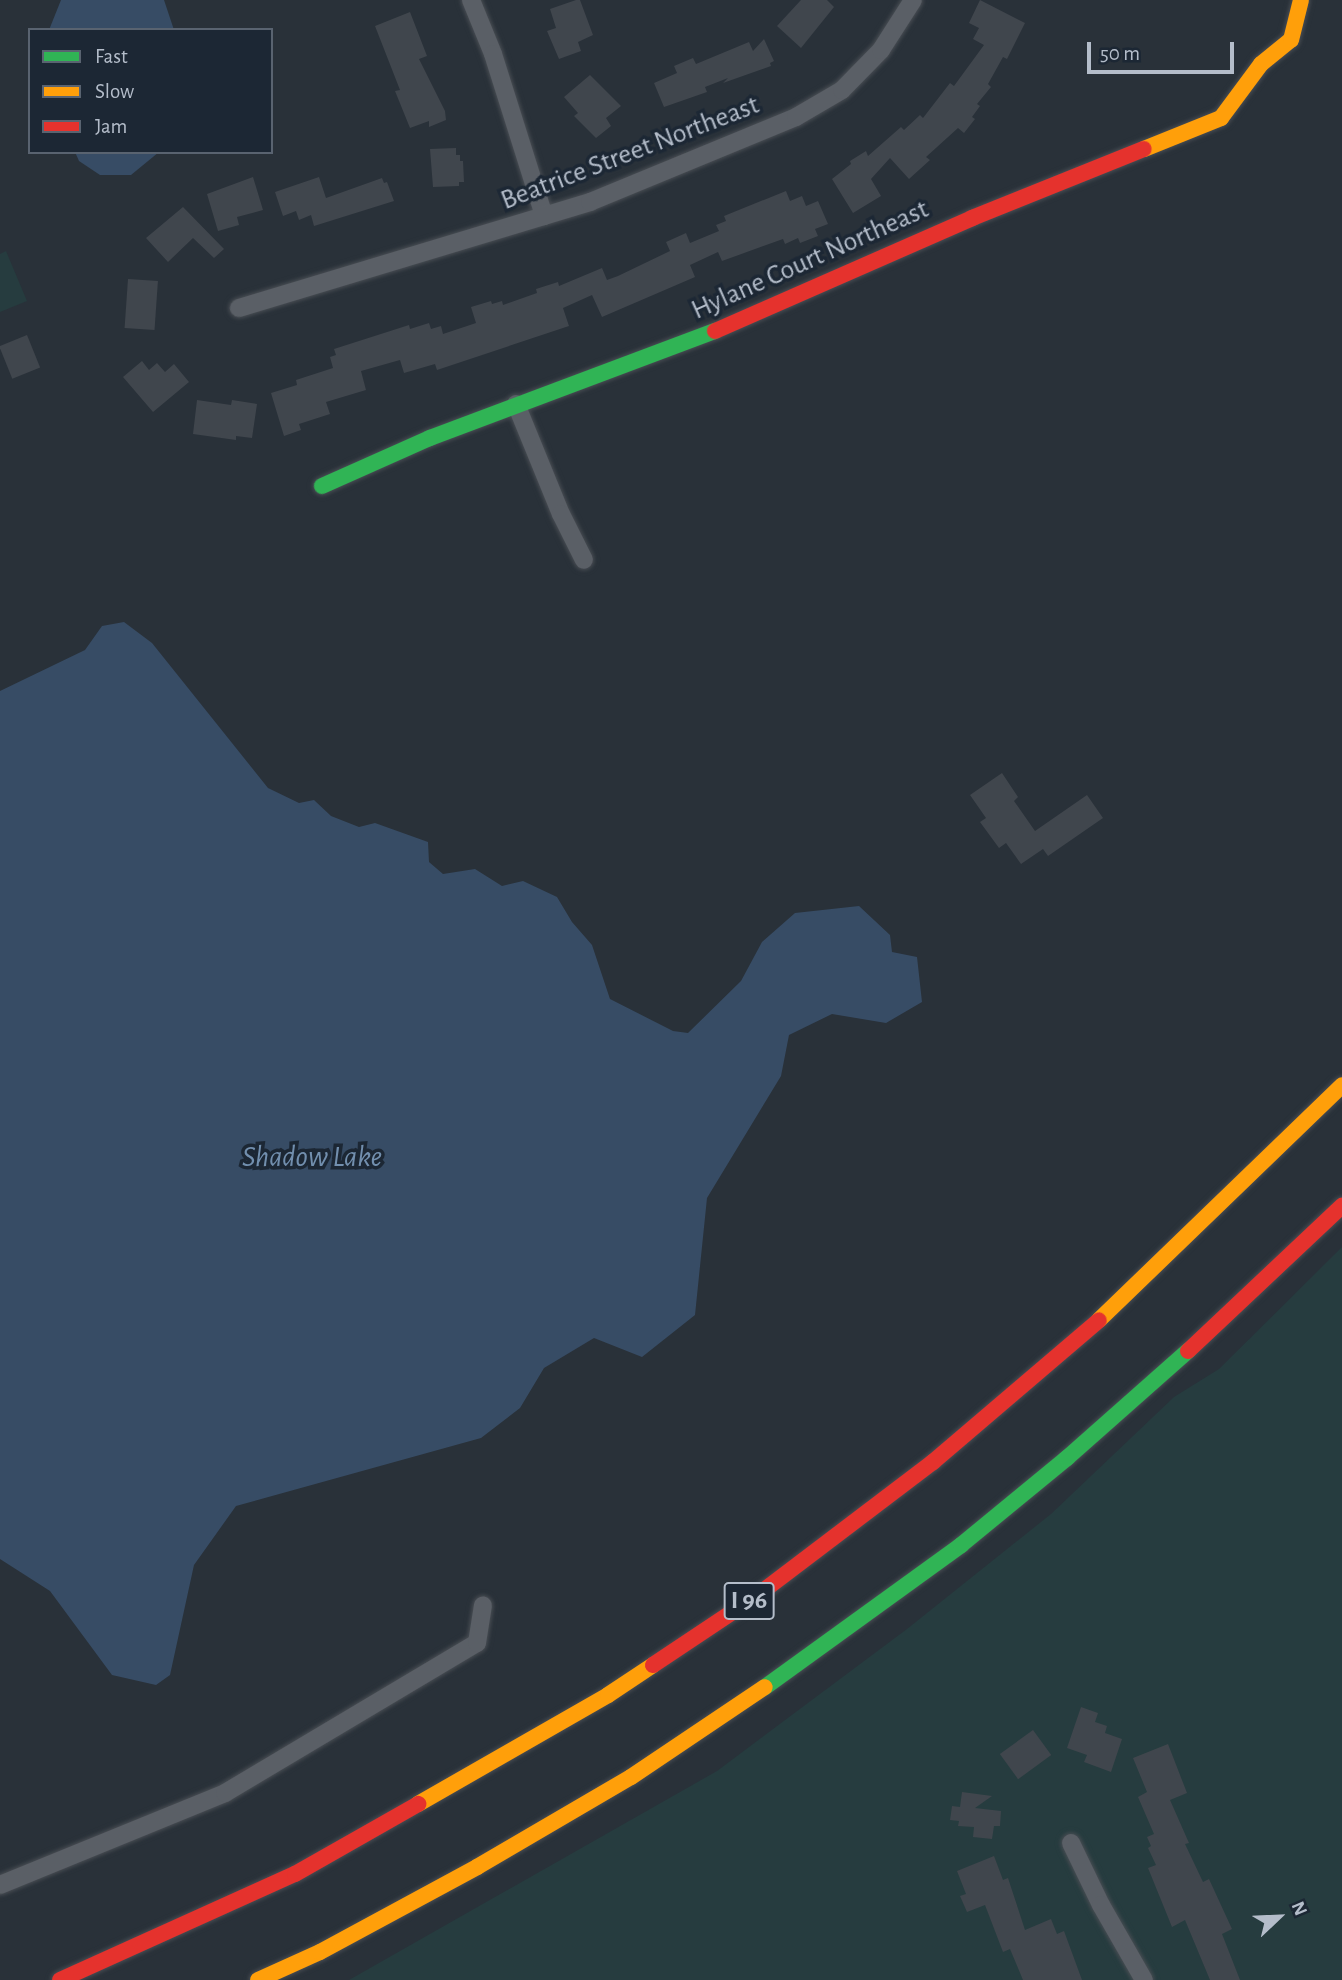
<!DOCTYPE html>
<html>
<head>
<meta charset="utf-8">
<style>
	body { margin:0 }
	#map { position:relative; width:1342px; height:1980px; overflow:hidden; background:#293139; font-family:"Alegreya Sans",sans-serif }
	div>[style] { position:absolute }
	.green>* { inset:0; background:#263c3f }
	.water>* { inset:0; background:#374c65 }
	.building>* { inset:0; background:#40464d; transform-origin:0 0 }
	.roads { filter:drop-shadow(0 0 2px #484d53) drop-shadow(0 0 2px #484d53) }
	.street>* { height:18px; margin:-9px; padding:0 9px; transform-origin:9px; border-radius:9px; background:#5a5f66 }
	.fast>* { height:16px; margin:-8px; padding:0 8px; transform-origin:8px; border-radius:8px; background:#30b455 }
	.slow>* { height:16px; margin:-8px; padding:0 8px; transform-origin:8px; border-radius:8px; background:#ff9f0a }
	.jam>* { height:16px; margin:-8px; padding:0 8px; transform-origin:8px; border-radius:8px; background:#e5322d }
	span { translate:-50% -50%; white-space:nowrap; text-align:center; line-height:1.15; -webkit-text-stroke:7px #1c2734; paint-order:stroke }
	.shield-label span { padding:2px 5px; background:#1c2734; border:2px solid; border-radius:5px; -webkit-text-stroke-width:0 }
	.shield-label { font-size:26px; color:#b4bdca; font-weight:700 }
	.street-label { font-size:28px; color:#b4bdca }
	.water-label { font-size:30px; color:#728fae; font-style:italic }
	.legend { position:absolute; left:28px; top:28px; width:245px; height:126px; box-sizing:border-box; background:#1c2734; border:2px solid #596370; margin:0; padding:9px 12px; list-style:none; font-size:21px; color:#b4bdca }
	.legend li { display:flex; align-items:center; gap:14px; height:35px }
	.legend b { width:35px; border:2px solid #596370 }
	.north { position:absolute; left:1244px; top:1882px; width:70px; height:70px; -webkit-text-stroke:5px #1c2734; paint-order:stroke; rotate:67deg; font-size:19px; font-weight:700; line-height:28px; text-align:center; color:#b4bdca }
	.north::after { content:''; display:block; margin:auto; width:24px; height:32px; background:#b4bdca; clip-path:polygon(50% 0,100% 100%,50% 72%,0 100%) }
	.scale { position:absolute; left:1087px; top:42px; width:147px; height:32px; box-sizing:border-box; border:4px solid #b4bdca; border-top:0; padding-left:9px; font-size:21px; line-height:24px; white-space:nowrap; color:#b4bdca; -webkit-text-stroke:5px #1c2734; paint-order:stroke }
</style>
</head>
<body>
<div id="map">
	<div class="green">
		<div style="clip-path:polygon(6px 251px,27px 301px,0 312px,0 254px)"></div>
		<div style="clip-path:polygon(1342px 1247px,1342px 1980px,349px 1980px,717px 1771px,907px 1629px,1051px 1514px,1174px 1397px,1219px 1369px)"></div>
	</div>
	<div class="water">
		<div style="clip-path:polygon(61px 0,164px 0,174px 30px,49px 30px)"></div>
		<div style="clip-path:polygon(75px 152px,159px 152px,131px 175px,100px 175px,79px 161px)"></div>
		<div style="clip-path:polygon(124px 622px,152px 643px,268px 788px,299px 803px,314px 800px,331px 816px,359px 827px,375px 823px,428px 842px,429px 862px,443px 874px,475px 869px,502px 886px,523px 881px,557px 897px,572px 922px,592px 945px,610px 999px,673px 1031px,688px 1033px,741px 981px,762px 942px,795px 913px,859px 906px,890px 935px,892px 952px,917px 957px,922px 1002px,886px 1023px,832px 1014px,789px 1035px,781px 1076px,707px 1198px,695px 1315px,642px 1357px,594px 1338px,544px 1368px,520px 1408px,481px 1438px,236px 1506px,194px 1565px,170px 1675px,156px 1685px,112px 1675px,50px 1591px,0 1559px,0 691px,85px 650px,102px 626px)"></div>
	</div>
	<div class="building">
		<div style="clip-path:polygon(576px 0,580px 0,593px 35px,578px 42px,581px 51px,559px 59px,547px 31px,556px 28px,550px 9px)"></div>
		<div style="clip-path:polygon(801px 0,827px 0,834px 7px,801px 48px,777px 26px)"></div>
		<div style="clip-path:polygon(980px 0,1025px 23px,1007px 59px,1003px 57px,988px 84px,991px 87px,977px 104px,980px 106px,972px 117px,975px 119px,964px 133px,958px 128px,926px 157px,930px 160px,909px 179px,890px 158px,871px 179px,881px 196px,853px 213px,832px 179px,851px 164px,850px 161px,866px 151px,868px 156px,901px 127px,904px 130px,920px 115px,923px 118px,950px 83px,954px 86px,984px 45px,973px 39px,979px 28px,969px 23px)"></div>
		<div style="clip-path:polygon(410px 12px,427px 56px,419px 59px,445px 111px,446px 120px,429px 127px,429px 121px,410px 128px,395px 91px,400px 90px,375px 26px)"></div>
		<div style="clip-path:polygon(764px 39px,774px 61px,770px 63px,771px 66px,723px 83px,728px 78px,705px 87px,707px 92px,664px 107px,654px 83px,677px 73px,674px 66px,693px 58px,696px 64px,749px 42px,753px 51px)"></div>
		<div style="clip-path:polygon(590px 75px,621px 106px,606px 118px,611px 126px,596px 138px,574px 116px,578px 113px,564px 97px)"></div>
		<div style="clip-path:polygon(456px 148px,456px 155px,460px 155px,460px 161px,463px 161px,464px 182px,459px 182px,459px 186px,433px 187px,430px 149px)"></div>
		<div style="clip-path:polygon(253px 177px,263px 210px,237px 217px,239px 225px,218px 231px,207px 194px)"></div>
		<div style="clip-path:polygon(319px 177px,326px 198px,382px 178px,384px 183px,387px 182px,394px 201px,314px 226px,311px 215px,299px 220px,296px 211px,283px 216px,275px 192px)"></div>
		<div style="clip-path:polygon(786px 191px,790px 201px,802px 196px,806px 206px,818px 201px,828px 224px,815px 229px,818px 236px,800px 243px,798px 238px,785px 244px,783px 239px,722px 261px,718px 252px,690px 265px,695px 277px,602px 317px,592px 295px,563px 308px,569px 326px,437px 370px,435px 364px,404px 373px,400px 360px,361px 371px,366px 390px,326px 402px,330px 414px,299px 424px,301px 430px,284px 436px,271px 393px,297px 385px,296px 380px,333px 368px,330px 357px,336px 355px,334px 349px,409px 325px,410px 329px,429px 323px,431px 329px,441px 326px,443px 334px,476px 323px,471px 307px,491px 301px,492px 304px,502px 301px,503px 305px,537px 293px,536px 289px,558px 282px,559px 286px,602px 268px,607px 280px,618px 276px,670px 251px,666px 242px,686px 233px,690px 243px,719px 231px,716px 225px,726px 221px,724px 216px)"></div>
		<div style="clip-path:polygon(183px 207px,224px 249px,214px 258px,193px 238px,168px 262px,146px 238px)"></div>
		<div style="left:128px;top:279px;width:30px;height:49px;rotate:4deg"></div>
		<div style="left:27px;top:335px;width:35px;height:30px;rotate:68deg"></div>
		<div style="clip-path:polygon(142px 361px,149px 370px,157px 363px,165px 372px,174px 364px,189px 382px,153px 412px,123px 377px)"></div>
		<div style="clip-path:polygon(197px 400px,231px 405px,232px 400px,257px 404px,252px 438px,236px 436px,236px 440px,193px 434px)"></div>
		<div style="clip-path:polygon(1002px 773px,1018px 797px,1014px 801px,1035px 831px,1087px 795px,1103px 818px,1048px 856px,1043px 849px,1021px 864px,1006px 843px,999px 848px,980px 822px,986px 818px,970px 795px)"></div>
		<div style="clip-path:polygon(1081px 1707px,1098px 1713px,1095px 1722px,1107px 1726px,1105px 1733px,1122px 1739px,1111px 1772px,1084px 1762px,1087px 1755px,1067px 1748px)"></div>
		<div style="left:1033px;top:1730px;width:31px;height:41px;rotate:54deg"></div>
		<div style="clip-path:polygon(1168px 1744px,1187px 1793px,1170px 1800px,1189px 1843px,1185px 1844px,1203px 1882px,1209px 1879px,1232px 1929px,1222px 1934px,1240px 1980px,1210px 1980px,1185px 1920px,1172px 1927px,1148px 1868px,1156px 1865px,1148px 1848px,1151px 1846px,1147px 1837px,1154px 1834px,1138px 1797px,1147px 1792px,1133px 1758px)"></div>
		<div style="clip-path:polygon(962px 1792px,992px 1796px,975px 1808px,1001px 1811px,1000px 1826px,994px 1826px,992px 1839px,973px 1837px,974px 1827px,958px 1826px,959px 1821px,950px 1820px,952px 1806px,960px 1807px)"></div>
		<div style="clip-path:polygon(994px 1856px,1003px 1880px,1008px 1878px,1025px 1930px,1051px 1919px,1057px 1934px,1064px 1931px,1082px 1980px,1023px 1980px,1010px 1949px,1003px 1952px,985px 1905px,967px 1912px,960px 1896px,966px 1894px,957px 1871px)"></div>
	</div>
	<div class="roads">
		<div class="street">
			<div style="left:471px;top:0;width:58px;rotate:67.8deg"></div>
			<div style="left:493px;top:54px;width:170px;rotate:72.5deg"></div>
			<div style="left:239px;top:308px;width:367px;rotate:-16.8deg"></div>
			<div style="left:590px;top:202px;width:223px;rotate:-22.4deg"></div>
			<div style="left:796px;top:117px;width:53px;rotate:-30.4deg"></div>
			<div style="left:842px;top:90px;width:56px;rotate:-45.7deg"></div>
			<div style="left:881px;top:50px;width:59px;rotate:-57.4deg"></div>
			<div style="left:516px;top:404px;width:119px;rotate:67.8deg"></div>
			<div style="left:561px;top:514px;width:51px;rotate:63.4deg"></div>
			<div style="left:1071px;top:1843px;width:69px;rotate:64.2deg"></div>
			<div style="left:1101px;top:1905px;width:86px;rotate:60.2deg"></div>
			<div style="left:0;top:1885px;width:243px;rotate:-22.2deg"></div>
			<div style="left:225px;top:1793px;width:293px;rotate:-30.8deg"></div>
			<div style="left:477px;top:1643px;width:38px;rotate:-81deg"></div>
		</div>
		<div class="fast">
			<div style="left:322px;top:486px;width:118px;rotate:-24deg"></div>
			<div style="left:430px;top:438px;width:304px;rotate:-20.6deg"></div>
			<div style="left:765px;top:1687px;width:242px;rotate:-35.9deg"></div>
			<div style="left:961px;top:1545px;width:137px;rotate:-39.4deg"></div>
			<div style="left:1067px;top:1458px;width:162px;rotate:-41.5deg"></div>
		</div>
		<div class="slow">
			<div style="left:1144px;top:149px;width:83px;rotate:-21.9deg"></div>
			<div style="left:1221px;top:118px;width:67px;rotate:-53.5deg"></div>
			<div style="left:1261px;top:64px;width:38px;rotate:-39deg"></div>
			<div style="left:1291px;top:40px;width:41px;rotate:-76deg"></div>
			<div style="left:1099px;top:1320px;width:338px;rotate:-44deg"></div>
			<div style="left:418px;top:1804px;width:219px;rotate:-29.8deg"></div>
			<div style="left:608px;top:1695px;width:54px;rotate:-33.7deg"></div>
			<div style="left:258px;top:1980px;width:68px;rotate:-24.3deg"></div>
			<div style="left:320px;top:1952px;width:179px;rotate:-28.4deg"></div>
			<div style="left:477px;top:1867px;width:178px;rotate:-30.3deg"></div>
			<div style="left:631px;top:1777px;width:161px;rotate:-33.9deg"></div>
		</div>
		<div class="jam">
			<div style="left:715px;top:331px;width:281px;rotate:-23.7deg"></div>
			<div style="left:972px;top:218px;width:185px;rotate:-21.9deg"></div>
			<div style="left:1188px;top:1351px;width:212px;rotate:-43.3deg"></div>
			<div style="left:653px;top:1665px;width:123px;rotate:-33.7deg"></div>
			<div style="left:755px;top:1597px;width:223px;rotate:-37.2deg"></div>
			<div style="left:933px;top:1462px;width:218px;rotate:-40.5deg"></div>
			<div style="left:60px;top:1980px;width:258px;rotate:-24.3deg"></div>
			<div style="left:295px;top:1874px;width:142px;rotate:-29.6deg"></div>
		</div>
	</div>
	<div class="shield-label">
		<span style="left:749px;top:1601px">I 96</span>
	</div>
	<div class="street-label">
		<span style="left:630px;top:153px;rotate:-21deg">Beatrice Street Northeast</span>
		<span style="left:810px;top:260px;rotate:-24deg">Hylane Court Northeast</span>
	</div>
	<div class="water-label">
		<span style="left:312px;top:1157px">Shadow Lake</span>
	</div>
	<ul class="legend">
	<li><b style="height:9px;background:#30b455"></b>Fast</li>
	<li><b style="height:9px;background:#ff9f0a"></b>Slow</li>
	<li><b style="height:9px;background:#e5322d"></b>Jam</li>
	</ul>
	<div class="north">N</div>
	<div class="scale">50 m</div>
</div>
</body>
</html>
